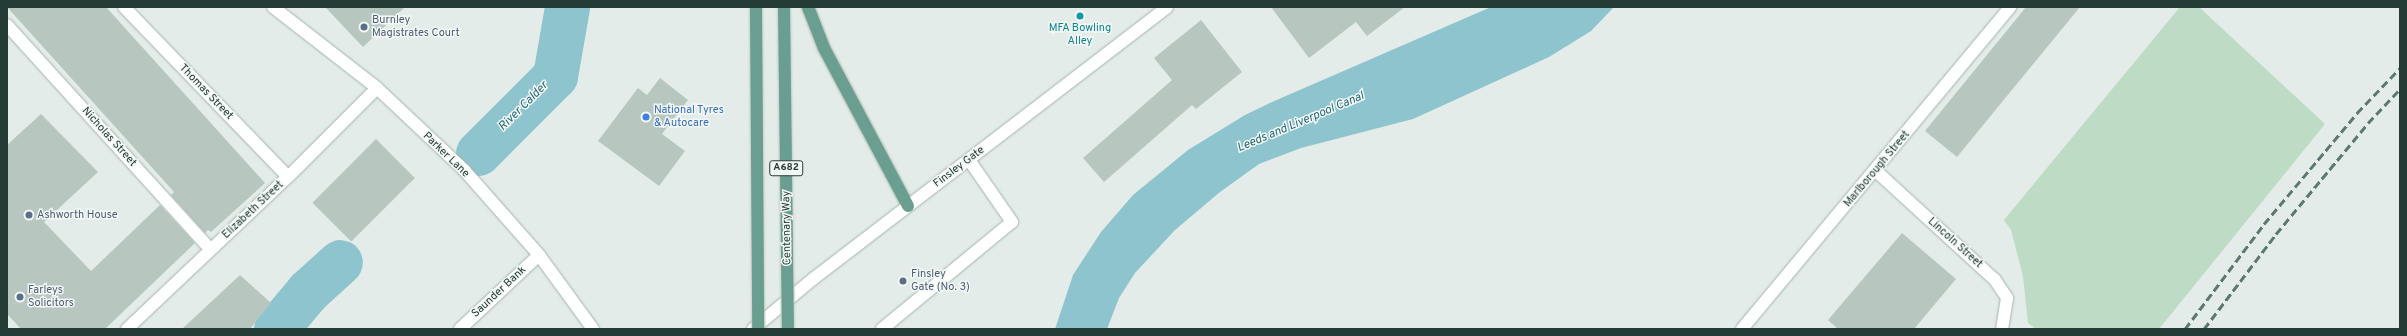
<!DOCTYPE html>
<html>
<head>
<meta charset="utf-8">
<style>
	body { margin:0 }
	#map { position:relative; width:2407px; height:336px; overflow:hidden; background:#e3ece8; font-family:Overpass,sans-serif }
	div>[style] { position:absolute }
	.green>* { inset:0; background:#bddbc5 }
	.water>* { inset:0; background:#8ec4cd }
	.river>* { height:45px; margin:-22.5px; padding:0 22.5px; transform-origin:22.5px; border-radius:22.5px; background:#8ec4cd }
	.building>* { inset:0; background:#b8c6c0; transform-origin:0 0 }
	.roads { filter:drop-shadow(0 0 1px #a6b4af) drop-shadow(0 0 1px #a6b4af) }
	.minor>* { height:12px; margin:-6px; padding:0 6px; transform-origin:6px; border-radius:6px; background:#fff }
	.tertiary>* { height:12px; margin:-6px; padding:0 6px; transform-origin:6px; border-radius:6px; background:#fff }
	.primary>* { height:12px; margin:-6px; padding:0 6px; transform-origin:6px; border-radius:6px; background:#6a9e90 }
	.rail>* { height:3px; margin-top:-1.5px; transform-origin:0; background:repeating-linear-gradient(90deg,#5e7770 0 8px,transparent 0 12px) }
	.bridges { filter:drop-shadow(0 0 1px #c2c8c6) drop-shadow(0 0 1px #c2c8c6) }
	.primary-bridge>* { height:12px; margin:-6px; padding:0 6px; transform-origin:6px; border-radius:6px; background:#6a9e90 }
	.dots>* { width:11px; height:11px; translate:-50% -50%; box-sizing:border-box; border:2px solid #f3f8f6; border-radius:50% }
	span { translate:-50% -50%; white-space:nowrap; text-align:center; line-height:1.15; -webkit-text-stroke:3px #f3f8f6; paint-order:stroke }
	.shield-label span { padding:1px 3px; background:#f3f8f6; border:1px solid; border-radius:3px; -webkit-text-stroke-width:0 }
	.shield-label { font-size:10px; color:#243c35; font-weight:700 }
	.service-label { font-size:11px; color:#4e5e75 }
	.left { translate:0 -50%; text-align:left }
	.culture-label { font-size:11px; color:#0d838f }
	.street-label { font-size:11px; color:#243c35 }
	.shop-label { font-size:11px; color:#366cbe }
	.water-label { font-size:12px; color:#226774; font-style:italic }
	.frame { position:absolute; inset:0; border:8px solid #243c35; pointer-events:none }
</style>
</head>
<body>
<div id="map">
	<div class="green">
		<div style="clip-path:polygon(2180px 7px,2199px 7px,2325px 124px,2159px 329px,2036px 329px,2028px 323px,2023px 276px,2011px 230px,2004px 220px)"></div>
	</div>
	<div class="water">
		<div style="clip-path:polygon(1491px 7px,1614px 7px,1591px 31px,1549px 57px,1413px 119px,1301px 148px,1259px 164px,1220px 192px,1175px 230px,1135px 273px,1119px 298px,1107px 329px,1055px 329px,1073px 275px,1101px 232px,1133px 195px,1188px 150px,1245px 115px,1272px 102px)"></div>
	</div>
	<div class="river">
		<div style="left:478px;top:153px;width:109px;rotate:-45deg"></div>
		<div style="left:555px;top:76px;width:70px;rotate:-80.1deg"></div>
		<div style="left:276px;top:329px;width:50px;rotate:-49.9deg"></div>
		<div style="left:308px;top:291px;width:43px;rotate:-42.2deg"></div>
	</div>
	<div class="building">
		<div style="clip-path:polygon(7px 7px,106px 7px,265px 183px,211px 232px,208px 230px,205px 233px,171px 195px,174px 192px)"></div>
		<div style="clip-path:polygon(325px 7px,405px 7px,363px 47px)"></div>
		<div style="clip-path:polygon(1271px 7px,1405px 7px,1367px 36px,1356px 22px,1309px 58px)"></div>
		<div style="clip-path:polygon(2026px 7px,2080px 7px,1957px 157px,1925px 131px)"></div>
		<div style="clip-path:polygon(1201px 20px,1242px 72px,1196px 109px,1192px 105px,1104px 182px,1083px 158px,1172px 80px,1154px 58px)"></div>
		<div style="clip-path:polygon(660px 78px,688px 100px,662px 134px,685px 151px,659px 186px,598px 141px,638px 88px,647px 95px)"></div>
		<div style="clip-path:polygon(41px 114px,98px 172px,44px 222px,91px 271px,160px 205px,195px 243px,105px 329px,21px 329px,7px 314px,7px 145px)"></div>
		<div style="left:376px;top:139px;width:55px;height:90px;rotate:45deg"></div>
		<div style="clip-path:polygon(1902px 233px,1956px 279px,1914px 329px,1838px 329px,1828px 320px)"></div>
		<div style="clip-path:polygon(240px 275px,271px 303px,250px 329px,182px 329px)"></div>
	</div>
	<div class="roads">
		<div class="minor">
			<div style="left:124px;top:7px;width:236px;rotate:46deg"></div>
			<div style="left:273px;top:7px;width:132px;rotate:37.9deg"></div>
			<div style="left:377px;top:88px;width:121px;rotate:43.3deg"></div>
			<div style="left:465px;top:171px;width:112px;rotate:48.6deg"></div>
			<div style="left:539px;top:255px;width:92px;rotate:53.9deg"></div>
			<div style="left:7px;top:25px;width:302px;rotate:47.8deg"></div>
			<div style="left:1875px;top:170px;width:163px;rotate:42.5deg"></div>
			<div style="left:1995px;top:280px;width:22px;rotate:56deg"></div>
			<div style="left:2007px;top:298px;width:31px;rotate:99deg"></div>
			<div style="left:127px;top:329px;width:221px;rotate:-43.4deg"></div>
			<div style="left:288px;top:177px;width:126px;rotate:-45deg"></div>
			<div style="left:460px;top:329px;width:108px;rotate:-43.1deg"></div>
			<div style="left:882px;top:329px;width:168px;rotate:-39.5deg"></div>
			<div style="left:1012px;top:222px;width:75px;rotate:-124.7deg"></div>
			<div style="left:1742px;top:329px;width:419px;rotate:-50.2deg"></div>
		</div>
		<div class="tertiary">
			<div style="left:753px;top:329px;width:78px;rotate:-39.8deg"></div>
			<div style="left:813px;top:279px;width:446px;rotate:-37.5deg"></div>
		</div>
		<div class="primary">
			<div style="left:808px;top:7px;width:44px;rotate:68.7deg"></div>
			<div style="left:824px;top:48px;width:179px;rotate:62deg"></div>
		</div>
	</div>
	<div class="rail">
		<div style="left:2185px;top:329px;width:131px;rotate:-53deg"></div>
		<div style="left:2264px;top:224px;width:145px;rotate:-50deg"></div>
		<div style="left:2357px;top:113px;width:62px;rotate:-46.3deg"></div>
		<div style="left:2204px;top:329px;width:119px;rotate:-52.8deg"></div>
		<div style="left:2276px;top:234px;width:144px;rotate:-50.3deg"></div>
		<div style="left:2368px;top:123px;width:47px;rotate:-46.7deg"></div>
	</div>
	<div class="bridges">
		<div class="primary-bridge">
			<div style="left:756px;top:7px;width:322px;rotate:89.6deg"></div>
			<div style="left:784px;top:7px;width:322px;rotate:89.3deg"></div>
		</div>
	</div>
	<div class="dots">
		<div style="left:1080px;top:16px;background:#0f9aa8"></div>
		<div style="left:364px;top:27px;background:#5c6f8a"></div>
		<div style="left:646px;top:117px;background:#3f7fe0"></div>
		<div style="left:29px;top:215px;background:#5c6f8a"></div>
		<div style="left:903px;top:281px;background:#5c6f8a"></div>
		<div style="left:20px;top:297px;background:#5c6f8a"></div>
	</div>
	<div class="shield-label">
		<span style="left:786px;top:168px">A682</span>
	</div>
	<div class="service-label">
		<span class="left" style="left:372px;top:27px">Burnley<br>Magistrates Court</span>
		<span class="left" style="left:37px;top:215px">Ashworth House</span>
		<span class="left" style="left:911px;top:281px">Finsley<br>Gate (No. 3)</span>
		<span class="left" style="left:28px;top:297px">Farleys<br>Solicitors</span>
	</div>
	<div class="culture-label">
		<span style="left:1080px;top:35px">MFA Bowling<br>Alley</span>
	</div>
	<div class="street-label">
		<span style="left:206px;top:92px;rotate:46deg">Thomas Street</span>
		<span style="left:109px;top:137px;rotate:48deg">Nicholas Street</span>
		<span style="left:446px;top:155px;rotate:44deg">Parker Lane</span>
		<span style="left:959px;top:167px;rotate:-37deg">Finsley Gate</span>
		<span style="left:1877px;top:169px;rotate:-50deg">Marlborough Street</span>
		<span style="left:253px;top:210px;rotate:-43deg">Elizabeth Street</span>
		<span style="left:787px;top:228px;rotate:-91deg">Centenary Way</span>
		<span style="left:1955px;top:243px;rotate:42deg">Lincoln Street</span>
		<span style="left:499px;top:292px;rotate:-43deg">Saunder Bank</span>
	</div>
	<div class="shop-label">
		<span class="left" style="left:654px;top:117px">National Tyres<br>&amp; Autocare</span>
	</div>
	<div class="water-label">
		<span style="left:524px;top:107px;rotate:-45deg">River Calder</span>
		<span style="left:1301px;top:123px;rotate:-23deg">Leeds and Liverpool Canal</span>
	</div>
	<div class="frame"></div>
</div>
</body>
</html>
